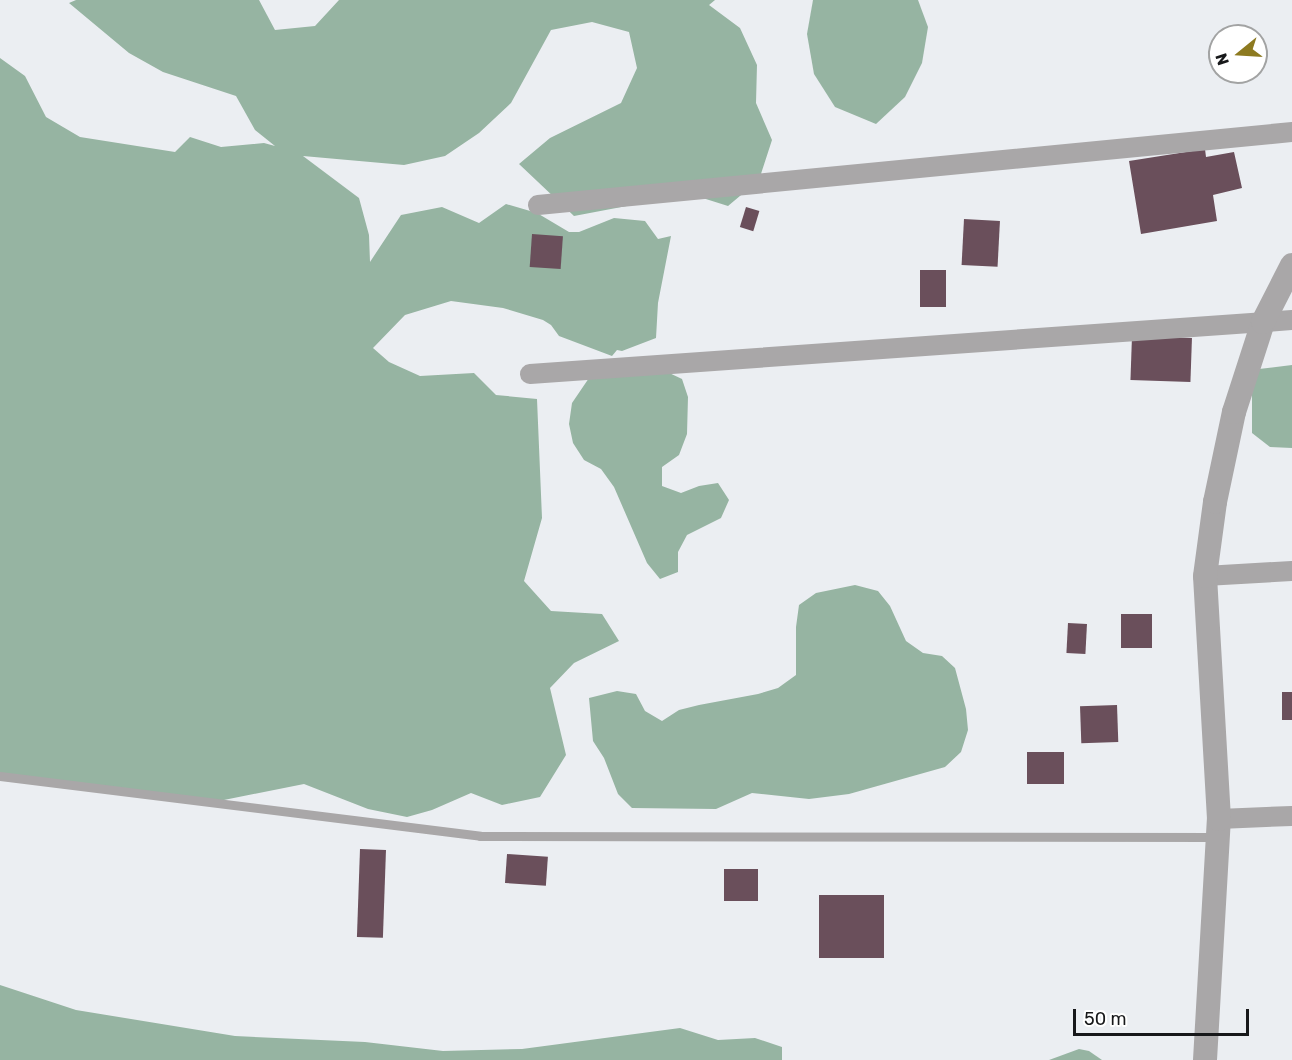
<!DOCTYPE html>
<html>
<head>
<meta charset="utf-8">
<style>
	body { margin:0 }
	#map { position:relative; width:1292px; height:1060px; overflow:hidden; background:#ebeef2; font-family:Rubik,sans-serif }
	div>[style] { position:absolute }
	.forest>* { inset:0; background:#96b4a2 }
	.building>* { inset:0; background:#6a4f5b; transform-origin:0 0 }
	.service>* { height:9px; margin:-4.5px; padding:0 4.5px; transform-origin:4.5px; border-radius:4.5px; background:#a9a7a8 }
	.minor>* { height:20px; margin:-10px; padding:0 10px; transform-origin:10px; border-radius:10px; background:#a9a7a8 }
	.tertiary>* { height:24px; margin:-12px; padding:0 12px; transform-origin:12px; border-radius:12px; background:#a9a7a8 }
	span { translate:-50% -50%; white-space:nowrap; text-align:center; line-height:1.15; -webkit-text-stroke:6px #fff; paint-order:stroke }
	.north { position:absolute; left:1208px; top:24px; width:60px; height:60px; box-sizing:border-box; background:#fff; border:2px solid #a2a3a3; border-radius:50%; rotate:252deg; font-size:16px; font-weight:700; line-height:24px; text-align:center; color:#17181a }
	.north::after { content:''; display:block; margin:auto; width:21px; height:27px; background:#8d7a20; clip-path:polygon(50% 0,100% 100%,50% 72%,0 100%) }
	.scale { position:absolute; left:1073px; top:1009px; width:176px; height:27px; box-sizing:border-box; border:3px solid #17181a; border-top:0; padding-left:8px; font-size:18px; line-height:21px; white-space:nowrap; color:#17181a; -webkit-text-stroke:4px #fff; paint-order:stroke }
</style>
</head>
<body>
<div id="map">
	<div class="forest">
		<div style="clip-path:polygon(76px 0,259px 0,275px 30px,315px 26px,339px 0,715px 0,709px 5px,740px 28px,757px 65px,756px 103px,772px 140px,759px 180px,728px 206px,690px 194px,574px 216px,519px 164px,550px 138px,621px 103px,637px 68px,629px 32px,592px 22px,551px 30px,511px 103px,479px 133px,445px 156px,404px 165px,303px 156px,359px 198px,369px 235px,370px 262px,401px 215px,442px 207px,479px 223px,506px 204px,537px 213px,569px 232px,579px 232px,614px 218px,645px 221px,658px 239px,671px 236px,658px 303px,656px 338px,622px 351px,617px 350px,612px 356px,559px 336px,551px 325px,543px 320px,503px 308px,451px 301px,405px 315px,373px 348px,389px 362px,420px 376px,474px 373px,496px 395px,537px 399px,542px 518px,524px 581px,551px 611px,602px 614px,619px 641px,574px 663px,550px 688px,566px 755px,540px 797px,502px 805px,471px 793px,432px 810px,407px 817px,368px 809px,304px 784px,209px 803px,0 773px,0 58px,25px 76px,46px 117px,80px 137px,175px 152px,190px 137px,221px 147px,264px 143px,275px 146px,255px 130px,236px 96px,163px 72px,129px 53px,69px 3px)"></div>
		<div style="clip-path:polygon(813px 0,918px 0,928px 27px,922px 63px,905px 97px,876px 124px,835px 107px,814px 74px,807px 34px)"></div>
		<div style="clip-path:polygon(1292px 365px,1292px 448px,1270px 447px,1252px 433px,1252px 388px,1259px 369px)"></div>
		<div style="clip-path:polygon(665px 371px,682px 379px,688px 397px,687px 434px,679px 455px,662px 467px,662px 486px,681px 493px,699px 486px,718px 483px,729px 500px,721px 518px,687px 535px,678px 552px,678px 572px,660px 579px,647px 563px,614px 487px,601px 469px,584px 460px,573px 443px,569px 424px,572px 403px,589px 378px)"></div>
		<div style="clip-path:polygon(855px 585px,878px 591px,890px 606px,906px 641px,923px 653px,942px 656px,955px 668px,966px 709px,968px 730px,961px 752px,945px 767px,849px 794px,809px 799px,752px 793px,716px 809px,632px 808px,618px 794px,604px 758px,593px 741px,589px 698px,617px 691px,636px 694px,645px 711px,662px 721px,679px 710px,699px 705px,758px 694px,778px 688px,796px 675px,796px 627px,799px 605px,816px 593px)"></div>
		<div style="clip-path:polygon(0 985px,76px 1010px,235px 1036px,365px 1042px,443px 1051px,522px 1049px,680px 1028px,718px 1040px,755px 1038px,782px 1047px,782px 1060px,0 1060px)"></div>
		<div style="clip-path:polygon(1079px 1049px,1089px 1051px,1102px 1060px,1049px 1060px)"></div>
	</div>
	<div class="building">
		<div style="clip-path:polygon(1205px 149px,1206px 157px,1234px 152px,1242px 188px,1213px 195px,1217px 221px,1141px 234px,1129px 161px)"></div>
		<div style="left:746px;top:207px;width:14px;height:21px;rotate:17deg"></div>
		<div style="left:964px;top:219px;width:36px;height:46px;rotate:3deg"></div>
		<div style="left:532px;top:234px;width:31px;height:33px;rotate:4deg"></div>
		<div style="left:920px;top:270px;width:26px;height:37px"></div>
		<div style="left:1132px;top:336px;width:60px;height:44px;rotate:2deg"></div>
		<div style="left:1152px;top:614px;width:34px;height:31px;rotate:90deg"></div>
		<div style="left:1068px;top:623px;width:19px;height:30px;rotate:3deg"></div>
		<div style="left:1282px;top:692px;width:10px;height:28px"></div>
		<div style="left:1117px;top:705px;width:37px;height:37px;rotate:88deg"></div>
		<div style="left:1027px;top:752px;width:37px;height:32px"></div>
		<div style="left:360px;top:849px;width:26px;height:88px;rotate:2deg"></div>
		<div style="left:507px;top:854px;width:41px;height:29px;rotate:4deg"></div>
		<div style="left:724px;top:869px;width:34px;height:32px"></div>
		<div style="left:884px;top:895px;width:63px;height:65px;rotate:90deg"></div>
	</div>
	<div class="service">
		<div style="left:0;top:776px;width:484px;rotate:7.1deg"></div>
		<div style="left:480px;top:836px;width:736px;rotate:0.08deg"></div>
	</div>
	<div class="minor">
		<div style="left:538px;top:205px;width:758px;rotate:-5.53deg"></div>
		<div style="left:530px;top:374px;width:764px;rotate:-4.05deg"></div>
		<div style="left:1205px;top:576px;width:87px;rotate:-3.3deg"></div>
		<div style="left:1219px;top:819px;width:73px;rotate:-2.4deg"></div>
	</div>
	<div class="tertiary">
		<div style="left:1205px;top:1060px;width:241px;rotate:-86.7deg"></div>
		<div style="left:1219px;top:819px;width:243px;rotate:-93.3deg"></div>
		<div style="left:1205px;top:576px;width:75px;rotate:-82.3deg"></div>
		<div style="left:1215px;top:502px;width:92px;rotate:-78.1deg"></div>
		<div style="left:1234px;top:412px;width:95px;rotate:-72.1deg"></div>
		<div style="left:1263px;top:322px;width:64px;rotate:-63deg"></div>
	</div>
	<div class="north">N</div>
	<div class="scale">50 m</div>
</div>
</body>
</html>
